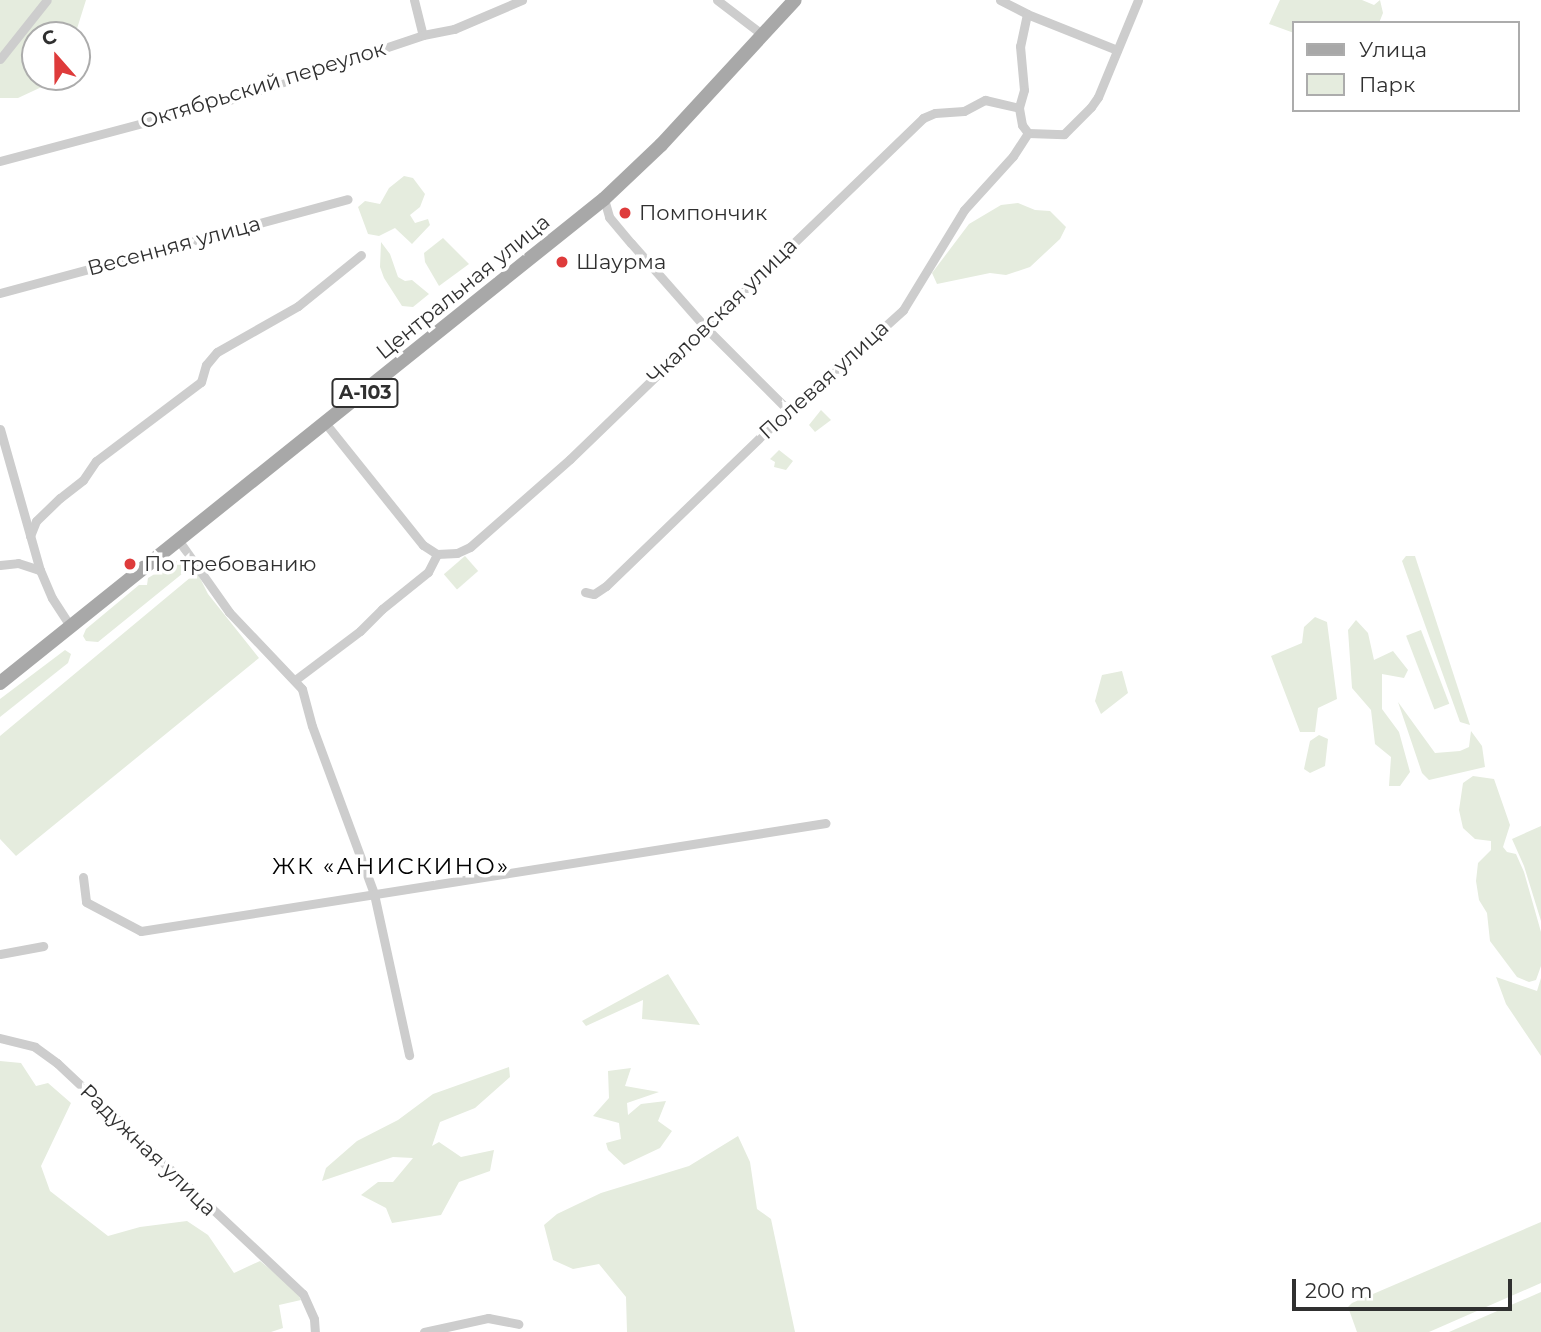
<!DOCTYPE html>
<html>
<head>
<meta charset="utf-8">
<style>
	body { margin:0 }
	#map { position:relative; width:1541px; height:1332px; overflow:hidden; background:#fff; font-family:Montserrat,sans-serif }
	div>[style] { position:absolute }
	.green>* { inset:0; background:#e5ecde; transform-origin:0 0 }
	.street>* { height:9px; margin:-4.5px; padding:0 4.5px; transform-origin:4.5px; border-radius:4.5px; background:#cdcdcd }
	.primary>* { height:14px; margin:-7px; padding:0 7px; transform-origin:7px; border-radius:7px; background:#a8a8a8 }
	.dots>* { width:19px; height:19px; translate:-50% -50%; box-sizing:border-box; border:4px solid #fff; border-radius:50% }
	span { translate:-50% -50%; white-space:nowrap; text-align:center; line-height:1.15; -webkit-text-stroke:7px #fff; paint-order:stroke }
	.shield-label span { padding:2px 5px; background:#fff; border:2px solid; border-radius:5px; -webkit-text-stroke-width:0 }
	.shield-label { font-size:19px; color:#303030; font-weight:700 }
	.street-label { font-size:21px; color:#303030 }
	.poi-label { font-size:21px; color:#303030 }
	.left { translate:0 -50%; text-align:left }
	.neighbourhood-label { font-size:23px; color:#000; letter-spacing:2px }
	.legend { position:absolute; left:1292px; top:21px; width:228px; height:91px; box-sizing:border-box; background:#fff; border:2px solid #acacac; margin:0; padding:9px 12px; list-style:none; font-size:21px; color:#303030 }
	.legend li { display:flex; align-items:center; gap:14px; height:35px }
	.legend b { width:35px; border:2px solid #acacac }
	.north { position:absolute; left:21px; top:21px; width:70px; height:70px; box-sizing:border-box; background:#fff; border:2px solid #acacac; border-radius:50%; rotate:339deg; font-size:19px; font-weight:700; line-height:28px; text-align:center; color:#303030 }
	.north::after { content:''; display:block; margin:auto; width:24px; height:32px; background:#de3b3b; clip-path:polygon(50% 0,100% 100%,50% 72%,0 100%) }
	.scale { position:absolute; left:1292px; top:1279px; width:220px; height:32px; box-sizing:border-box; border:4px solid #303030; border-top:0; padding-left:9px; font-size:21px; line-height:24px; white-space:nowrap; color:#303030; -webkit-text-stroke:5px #fff; paint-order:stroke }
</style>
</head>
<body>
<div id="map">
	<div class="green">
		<div style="clip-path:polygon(0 0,86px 0,75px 35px,35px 35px,35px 77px,61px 78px,18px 98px,0 98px)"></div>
		<div style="clip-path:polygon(1280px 0,1362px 0,1374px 5px,1380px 0,1383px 13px,1379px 23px,1294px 23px,1294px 33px,1269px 24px)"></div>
		<div style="clip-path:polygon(404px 176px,413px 178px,425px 194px,420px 207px,410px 215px,415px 223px,428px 219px,430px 225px,412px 244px,395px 228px,379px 236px,368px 234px,358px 207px,365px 201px,380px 204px,389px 188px)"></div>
		<div style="clip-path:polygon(1018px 203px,1035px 210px,1050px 211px,1066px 227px,1060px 239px,1030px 267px,1006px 275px,990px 273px,937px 284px,932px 273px,969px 224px,1001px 205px)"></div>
		<div style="clip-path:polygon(443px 238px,469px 264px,439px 286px,425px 262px,424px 253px)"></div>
		<div style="clip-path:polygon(381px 242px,390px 254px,398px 277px,405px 281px,412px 280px,429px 294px,413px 307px,402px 306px,384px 278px,380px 267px)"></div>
		<div style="clip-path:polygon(821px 410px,831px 420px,815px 432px,809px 425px)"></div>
		<div style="clip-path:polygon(779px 450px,793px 461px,786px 470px,774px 467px,775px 462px,770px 459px)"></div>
		<div style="clip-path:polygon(188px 554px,193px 565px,98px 642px,86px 641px,83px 636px,86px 629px,139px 585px,147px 585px,148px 578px)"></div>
		<div style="left:465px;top:556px;width:20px;height:28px;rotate:49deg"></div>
		<div style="clip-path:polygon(1406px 556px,1415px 556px,1470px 725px,1460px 722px,1402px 561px)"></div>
		<div style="clip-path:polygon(197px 572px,208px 594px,259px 658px,16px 856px,0 839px,0 736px)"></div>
		<div style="clip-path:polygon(1315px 617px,1327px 622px,1337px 699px,1318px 708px,1315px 732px,1300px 732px,1271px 656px,1302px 643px,1304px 627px)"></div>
		<div style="clip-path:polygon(1356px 620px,1368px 633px,1374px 660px,1393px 651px,1408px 670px,1404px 678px,1382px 674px,1382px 709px,1399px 732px,1410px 772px,1400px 786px,1389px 786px,1391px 757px,1375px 744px,1371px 710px,1352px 688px,1348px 630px)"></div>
		<div style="left:1421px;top:630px;width:79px;height:16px;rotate:69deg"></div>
		<div style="clip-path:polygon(65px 650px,71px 654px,68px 663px,0 717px,0 699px)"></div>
		<div style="clip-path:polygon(1122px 671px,1128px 693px,1101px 714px,1095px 701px,1102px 675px)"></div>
		<div style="clip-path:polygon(1398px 702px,1435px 753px,1460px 751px,1469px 747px,1471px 731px,1482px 746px,1485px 767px,1429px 780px,1422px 773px)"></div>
		<div style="clip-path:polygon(1319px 735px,1328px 739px,1325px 766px,1310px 773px,1304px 769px,1310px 741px)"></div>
		<div style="clip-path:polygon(1473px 776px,1494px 779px,1510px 825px,1503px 847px,1507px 852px,1516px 854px,1524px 872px,1541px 932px,1541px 966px,1536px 980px,1529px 982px,1517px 977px,1490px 941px,1487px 913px,1479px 900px,1476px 881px,1478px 863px,1491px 850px,1491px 841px,1475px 839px,1463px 828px,1459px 810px,1463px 783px)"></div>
		<div style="clip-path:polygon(1541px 826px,1541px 921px,1524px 866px,1512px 839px)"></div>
		<div style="clip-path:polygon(668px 974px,700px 1025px,642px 1019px,643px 1000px,586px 1026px,582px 1021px)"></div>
		<div style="clip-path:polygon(1496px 977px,1537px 991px,1541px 978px,1541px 1056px,1506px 1004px)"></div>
		<div style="clip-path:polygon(0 1061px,21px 1063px,36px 1086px,48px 1083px,71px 1103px,41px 1166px,50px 1191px,108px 1236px,140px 1227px,187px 1221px,208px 1235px,234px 1273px,260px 1261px,296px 1290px,301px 1300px,279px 1305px,283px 1328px,271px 1332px,0 1332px)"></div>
		<div style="clip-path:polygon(509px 1067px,510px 1077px,475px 1108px,440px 1122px,432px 1146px,439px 1142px,461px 1157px,494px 1150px,490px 1171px,459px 1182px,441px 1215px,392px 1223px,386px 1208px,361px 1195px,378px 1182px,393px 1182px,413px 1158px,393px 1157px,322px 1181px,326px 1168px,357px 1141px,398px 1120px,433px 1094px)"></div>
		<div style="clip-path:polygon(631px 1068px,625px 1086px,659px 1092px,627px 1103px,628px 1115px,641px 1104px,666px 1101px,658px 1121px,672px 1131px,660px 1148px,624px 1165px,608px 1150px,606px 1143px,621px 1139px,619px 1123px,593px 1116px,609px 1098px,608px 1071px)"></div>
		<div style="clip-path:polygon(738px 1136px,750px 1162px,757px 1209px,771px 1219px,795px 1332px,627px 1332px,626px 1297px,599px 1264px,573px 1269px,553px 1260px,544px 1225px,557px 1214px,601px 1193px,689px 1166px)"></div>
		<div style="clip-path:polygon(1541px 1222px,1541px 1283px,1429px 1332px,1357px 1332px,1348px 1307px,1352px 1303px)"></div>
		<div style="clip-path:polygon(1541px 1292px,1541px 1332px,1449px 1332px)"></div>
	</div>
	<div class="street">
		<div style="left:414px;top:0;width:36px;rotate:76deg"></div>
		<div style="left:717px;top:0;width:58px;rotate:37.3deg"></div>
		<div style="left:1000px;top:0;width:30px;rotate:27deg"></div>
		<div style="left:1027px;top:14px;width:97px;rotate:21.8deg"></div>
		<div style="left:1027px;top:14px;width:33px;rotate:102deg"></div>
		<div style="left:1020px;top:46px;width:44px;rotate:84.8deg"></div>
		<div style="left:1024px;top:90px;width:19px;rotate:106deg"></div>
		<div style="left:1019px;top:108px;width:17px;rotate:80deg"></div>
		<div style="left:1022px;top:125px;width:10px;rotate:53deg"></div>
		<div style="left:0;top:59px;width:75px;rotate:-51.5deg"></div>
		<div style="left:1028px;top:133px;width:36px;rotate:2deg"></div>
		<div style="left:1064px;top:134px;width:38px;rotate:-45deg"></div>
		<div style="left:1091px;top:107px;width:12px;rotate:-55deg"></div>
		<div style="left:1098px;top:97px;width:105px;rotate:-67.6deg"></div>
		<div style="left:0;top:161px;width:244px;rotate:-14.9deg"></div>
		<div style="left:236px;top:98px;width:197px;rotate:-18.6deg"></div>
		<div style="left:423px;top:35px;width:32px;rotate:-11deg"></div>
		<div style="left:454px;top:29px;width:74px;rotate:-23.1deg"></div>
		<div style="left:604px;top:199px;width:19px;rotate:74deg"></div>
		<div style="left:609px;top:217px;width:34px;rotate:50deg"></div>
		<div style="left:631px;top:243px;width:113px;rotate:48.6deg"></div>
		<div style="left:706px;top:328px;width:116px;rotate:45deg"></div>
		<div style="left:0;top:293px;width:360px;rotate:-15.1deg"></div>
		<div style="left:326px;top:424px;width:155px;rotate:51.3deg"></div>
		<div style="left:423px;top:545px;width:17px;rotate:33deg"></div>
		<div style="left:437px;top:554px;width:20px;rotate:-3deg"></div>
		<div style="left:457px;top:553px;width:14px;rotate:-25deg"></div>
		<div style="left:470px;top:547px;width:133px;rotate:-41.3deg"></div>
		<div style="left:570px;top:459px;width:491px;rotate:-44deg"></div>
		<div style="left:923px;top:118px;width:13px;rotate:-23deg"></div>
		<div style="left:935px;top:113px;width:29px;rotate:-4deg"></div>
		<div style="left:964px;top:111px;width:24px;rotate:-28deg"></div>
		<div style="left:985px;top:100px;width:35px;rotate:13deg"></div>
		<div style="left:0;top:429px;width:147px;rotate:74.2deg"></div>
		<div style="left:40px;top:570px;width:30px;rotate:67deg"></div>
		<div style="left:52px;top:598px;width:35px;rotate:57deg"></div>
		<div style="left:30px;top:536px;width:16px;rotate:-68deg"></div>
		<div style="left:36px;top:521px;width:33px;rotate:-44deg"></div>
		<div style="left:60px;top:498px;width:29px;rotate:-38deg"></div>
		<div style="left:83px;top:480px;width:23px;rotate:-56deg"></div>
		<div style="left:96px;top:461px;width:131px;rotate:-37deg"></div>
		<div style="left:201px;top:382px;width:18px;rotate:-74deg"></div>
		<div style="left:206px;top:365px;width:17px;rotate:-50deg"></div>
		<div style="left:217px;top:352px;width:93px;rotate:-29.6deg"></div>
		<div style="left:298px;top:306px;width:81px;rotate:-39deg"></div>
		<div style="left:179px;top:541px;width:87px;rotate:54.8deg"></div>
		<div style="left:229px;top:612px;width:106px;rotate:46.5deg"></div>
		<div style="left:302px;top:689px;width:38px;rotate:75deg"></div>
		<div style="left:312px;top:726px;width:179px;rotate:69.7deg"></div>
		<div style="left:374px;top:894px;width:165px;rotate:77.7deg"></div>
		<div style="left:0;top:565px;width:18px;rotate:-6deg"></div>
		<div style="left:18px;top:563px;width:23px;rotate:18deg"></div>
		<div style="left:585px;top:592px;width:9px;rotate:13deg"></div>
		<div style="left:594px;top:594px;width:14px;rotate:-34deg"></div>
		<div style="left:606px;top:586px;width:253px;rotate:-44deg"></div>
		<div style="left:788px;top:410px;width:26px;rotate:-36deg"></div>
		<div style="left:809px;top:395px;width:127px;rotate:-42.1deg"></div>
		<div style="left:903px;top:310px;width:117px;rotate:-58.6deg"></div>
		<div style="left:964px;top:210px;width:73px;rotate:-47.8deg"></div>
		<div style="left:1013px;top:156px;width:27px;rotate:-57deg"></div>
		<div style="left:295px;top:680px;width:81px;rotate:-37deg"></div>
		<div style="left:360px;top:631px;width:31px;rotate:-45deg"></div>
		<div style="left:382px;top:609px;width:59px;rotate:-38.8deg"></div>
		<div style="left:428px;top:572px;width:20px;rotate:-63deg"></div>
		<div style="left:83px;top:877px;width:25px;rotate:83deg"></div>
		<div style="left:86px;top:902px;width:62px;rotate:27.8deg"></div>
		<div style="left:141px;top:931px;width:693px;rotate:-8.96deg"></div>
		<div style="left:0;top:954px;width:44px;rotate:-10.5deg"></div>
		<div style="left:0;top:1038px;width:36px;rotate:14deg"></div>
		<div style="left:35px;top:1047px;width:27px;rotate:36deg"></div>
		<div style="left:57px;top:1063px;width:337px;rotate:43.2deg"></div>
		<div style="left:303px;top:1294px;width:27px;rotate:66deg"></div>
		<div style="left:314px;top:1319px;width:13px;rotate:86deg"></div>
		<div style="left:424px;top:1332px;width:66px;rotate:-12.3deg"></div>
		<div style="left:488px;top:1318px;width:31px;rotate:11deg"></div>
	</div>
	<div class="primary">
		<div style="left:0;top:683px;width:774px;rotate:-38.71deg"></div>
		<div style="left:604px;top:199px;width:79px;rotate:-43.5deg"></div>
		<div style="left:661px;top:145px;width:197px;rotate:-47.3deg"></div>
	</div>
	<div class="dots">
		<div style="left:625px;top:213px;background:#de3b3b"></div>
		<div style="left:562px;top:262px;background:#de3b3b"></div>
		<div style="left:130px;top:564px;background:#de3b3b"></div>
	</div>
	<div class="shield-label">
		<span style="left:365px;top:393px">А-103</span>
	</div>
	<div class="street-label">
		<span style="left:263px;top:85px;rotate:-17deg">Октябрьский переулок</span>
		<span style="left:174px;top:246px;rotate:-15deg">Весенняя улица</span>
		<span style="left:463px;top:287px;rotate:-39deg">Центральная улица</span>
		<span style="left:722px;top:311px;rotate:-44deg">Чкаловская улица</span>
		<span style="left:824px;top:380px;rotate:-42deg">Полевая улица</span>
		<span style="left:148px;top:1150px;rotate:44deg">Радужная улица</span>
	</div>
	<div class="poi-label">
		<span class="left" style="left:639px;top:213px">Помпончик</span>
		<span class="left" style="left:576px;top:262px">Шаурма</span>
		<span class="left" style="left:144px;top:564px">По требованию</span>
	</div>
	<div class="neighbourhood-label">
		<span style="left:391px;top:866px">ЖК «АНИСКИНО»</span>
	</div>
	<ul class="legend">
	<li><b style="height:9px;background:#a8a8a8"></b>Улица</li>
	<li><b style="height:19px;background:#e5ecde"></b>Парк</li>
	</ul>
	<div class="north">С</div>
	<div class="scale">200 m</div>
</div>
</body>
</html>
